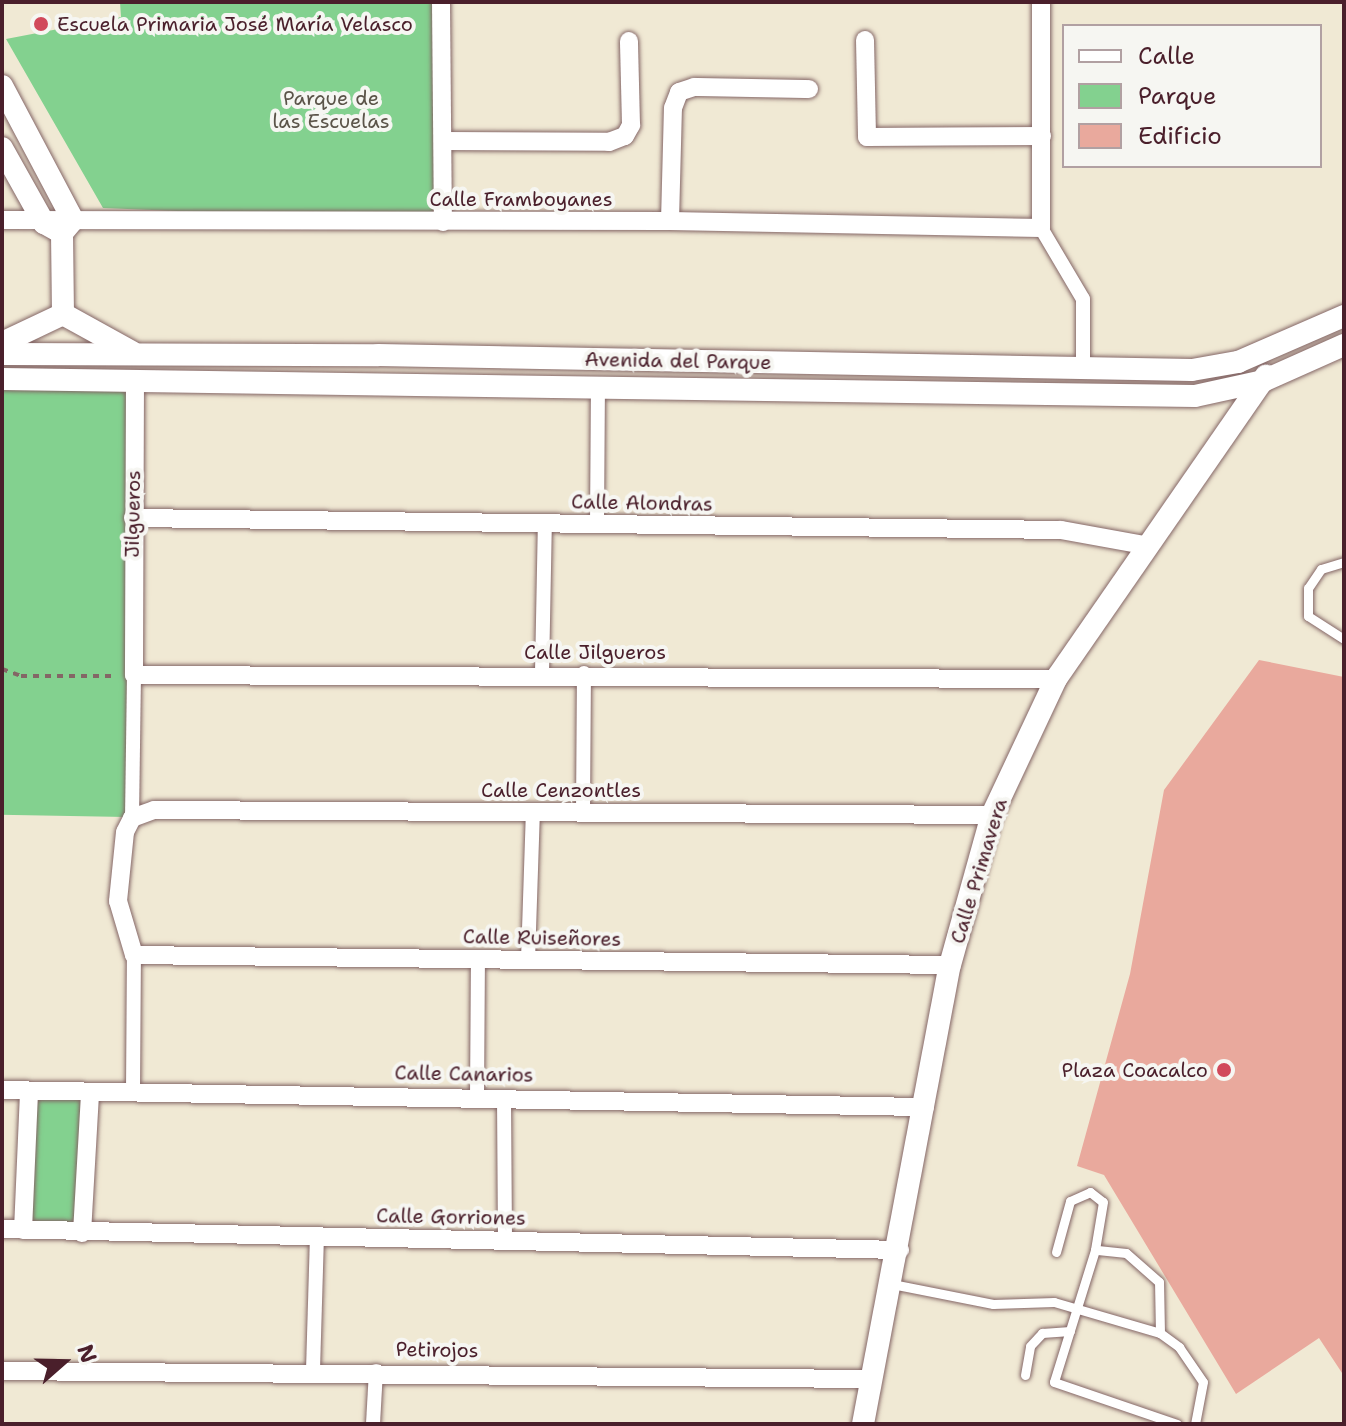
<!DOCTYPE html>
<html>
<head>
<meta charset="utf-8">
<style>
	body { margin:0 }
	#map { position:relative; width:1346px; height:1426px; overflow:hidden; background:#f0e9d4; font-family:"Shantell Sans",sans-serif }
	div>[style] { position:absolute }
	.green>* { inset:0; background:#83d18f; transform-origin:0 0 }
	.building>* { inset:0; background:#e9a99d }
	.path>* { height:4px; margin-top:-2px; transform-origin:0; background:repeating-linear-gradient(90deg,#846666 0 6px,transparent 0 12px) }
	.roads { filter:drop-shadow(0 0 2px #846666) drop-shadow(0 0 2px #846666) }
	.service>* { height:9px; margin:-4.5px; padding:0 4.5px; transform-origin:4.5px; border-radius:4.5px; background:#fff }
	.pedestrian>* { height:14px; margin:-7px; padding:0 7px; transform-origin:7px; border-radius:7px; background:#fff }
	.minor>* { height:18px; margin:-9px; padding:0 9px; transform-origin:9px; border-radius:9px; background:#fff }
	.tertiary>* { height:22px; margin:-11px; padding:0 11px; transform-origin:11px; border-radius:11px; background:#fff }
	.dots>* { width:22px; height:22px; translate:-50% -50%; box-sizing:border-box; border:4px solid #f6f6f2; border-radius:50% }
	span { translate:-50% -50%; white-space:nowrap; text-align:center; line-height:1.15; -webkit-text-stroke:8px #f6f6f2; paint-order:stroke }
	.poi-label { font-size:20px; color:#4a1f2b }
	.left { translate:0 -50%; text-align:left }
	.right { translate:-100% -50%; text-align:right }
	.park-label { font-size:20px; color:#5b5449 }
	.street-label { font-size:20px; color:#4a1f2b }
	.frame { position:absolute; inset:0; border:4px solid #4a1f2b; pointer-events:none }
	.legend { position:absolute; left:1062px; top:24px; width:260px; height:144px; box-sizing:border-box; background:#f6f6f2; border:2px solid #b1a0a2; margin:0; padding:10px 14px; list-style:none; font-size:24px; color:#4a1f2b }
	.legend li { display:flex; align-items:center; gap:16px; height:40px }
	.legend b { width:40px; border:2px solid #b1a0a2 }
	.north { position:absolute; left:24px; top:1322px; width:80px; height:80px; -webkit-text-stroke:6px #f6f6f2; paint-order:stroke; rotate:70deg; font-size:22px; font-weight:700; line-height:32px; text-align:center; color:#4a1f2b }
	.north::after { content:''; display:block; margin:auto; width:28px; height:36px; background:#4a1f2b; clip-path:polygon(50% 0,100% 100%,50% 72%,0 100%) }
</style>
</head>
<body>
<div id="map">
	<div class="green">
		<div style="clip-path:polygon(120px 2px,439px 2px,443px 222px,103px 208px,6px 39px,121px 17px)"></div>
		<div style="left:134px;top:379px;width:438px;height:132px;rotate:91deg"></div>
		<div style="left:29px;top:1091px;width:61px;height:139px;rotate:3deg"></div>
	</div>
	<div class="building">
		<div style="clip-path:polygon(1259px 660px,1344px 677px,1344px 1376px,1319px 1338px,1236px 1394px,1104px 1175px,1077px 1166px,1130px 974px,1164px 790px)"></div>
	</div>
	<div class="path">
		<div style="left:2px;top:669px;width:20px;rotate:20deg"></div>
		<div style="left:21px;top:676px;width:93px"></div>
	</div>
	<div class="roads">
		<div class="service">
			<div style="left:1344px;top:562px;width:24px;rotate:163deg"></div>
			<div style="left:1321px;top:569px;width:23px;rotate:124deg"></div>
			<div style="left:1308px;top:588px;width:28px;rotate:90deg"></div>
			<div style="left:1308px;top:616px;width:43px;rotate:32.6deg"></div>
			<div style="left:1056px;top:1252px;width:53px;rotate:-74.6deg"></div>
			<div style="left:1070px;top:1201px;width:22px;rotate:-24deg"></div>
			<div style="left:1090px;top:1192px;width:16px;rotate:38deg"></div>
			<div style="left:1103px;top:1202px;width:49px;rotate:99.5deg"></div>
			<div style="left:892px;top:1284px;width:103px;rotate:11.2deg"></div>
			<div style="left:993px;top:1304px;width:61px;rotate:-1.9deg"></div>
			<div style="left:1054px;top:1302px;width:110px;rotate:16.3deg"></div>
			<div style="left:1160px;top:1333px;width:24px;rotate:36deg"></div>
			<div style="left:1179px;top:1347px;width:42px;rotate:55.6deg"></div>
			<div style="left:1203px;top:1382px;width:43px;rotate:100.8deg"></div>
			<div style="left:1160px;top:1333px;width:51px;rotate:-91.1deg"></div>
			<div style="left:1159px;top:1282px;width:44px;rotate:-138.7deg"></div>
			<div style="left:1126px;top:1253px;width:31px;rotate:-174deg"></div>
			<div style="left:1095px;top:1250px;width:138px;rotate:107.3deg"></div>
			<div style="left:1054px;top:1382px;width:130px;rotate:18.9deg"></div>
			<div style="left:1025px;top:1375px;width:29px;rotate:-80deg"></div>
			<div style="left:1030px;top:1346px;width:18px;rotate:-47deg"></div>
			<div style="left:1042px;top:1333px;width:28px;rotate:-4deg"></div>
		</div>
		<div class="pedestrian">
			<div style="left:1041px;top:228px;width:82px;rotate:59.4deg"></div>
			<div style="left:1083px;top:299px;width:69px;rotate:90deg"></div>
			<div style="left:597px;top:524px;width:139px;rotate:-89.6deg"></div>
			<div style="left:542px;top:673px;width:150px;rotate:-88.9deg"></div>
			<div style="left:583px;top:812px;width:139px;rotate:-89.6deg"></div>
			<div style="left:132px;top:818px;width:143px;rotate:-89.2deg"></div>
			<div style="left:528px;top:960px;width:149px;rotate:-88.1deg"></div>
			<div style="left:133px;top:1091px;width:136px;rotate:-89.6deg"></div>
			<div style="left:477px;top:1097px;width:138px;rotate:-89.6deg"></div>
			<div style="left:504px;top:1097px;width:143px;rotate:89.6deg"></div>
			<div style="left:313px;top:1370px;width:135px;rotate:-88.3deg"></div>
			<div style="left:373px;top:1424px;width:53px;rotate:-86.8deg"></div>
		</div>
		<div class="minor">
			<div style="left:441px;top:2px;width:220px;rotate:89.5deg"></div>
			<div style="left:865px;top:40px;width:97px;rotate:88.8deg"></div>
			<div style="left:867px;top:137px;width:175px;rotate:-0.3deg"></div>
			<div style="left:443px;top:141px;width:166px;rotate:0.3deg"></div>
			<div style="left:609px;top:142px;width:17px;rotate:-21deg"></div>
			<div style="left:625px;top:136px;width:13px;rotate:-61deg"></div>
			<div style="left:631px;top:125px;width:84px;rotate:-91.4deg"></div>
			<div style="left:2px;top:220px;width:668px;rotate:0.09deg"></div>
			<div style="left:670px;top:221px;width:371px;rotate:1.1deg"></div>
			<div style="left:1041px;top:228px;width:226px;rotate:-90deg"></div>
			<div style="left:670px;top:221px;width:113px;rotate:-88.5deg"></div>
			<div style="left:673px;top:108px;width:17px;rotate:-69deg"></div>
			<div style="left:679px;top:92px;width:16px;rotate:-18deg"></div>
			<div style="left:694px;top:87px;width:115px;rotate:1deg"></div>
			<div style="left:135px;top:379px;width:296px;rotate:90.2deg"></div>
			<div style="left:134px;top:675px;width:922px;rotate:0.25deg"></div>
			<div style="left:133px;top:518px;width:928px;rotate:0.74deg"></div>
			<div style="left:1061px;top:530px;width:90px;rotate:10.2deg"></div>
			<div style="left:950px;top:965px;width:816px;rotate:-179.3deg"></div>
			<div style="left:134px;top:955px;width:56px;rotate:-106.5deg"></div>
			<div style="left:118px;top:901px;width:69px;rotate:-84.2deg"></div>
			<div style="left:125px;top:832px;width:16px;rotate:-63deg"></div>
			<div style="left:132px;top:818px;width:23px;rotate:-20deg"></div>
			<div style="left:154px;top:810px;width:838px;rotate:0.34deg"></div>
			<div style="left:2px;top:1090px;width:923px;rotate:1.06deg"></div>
			<div style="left:2px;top:1229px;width:898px;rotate:1.34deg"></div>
			<div style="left:23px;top:1230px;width:139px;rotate:-87.5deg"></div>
			<div style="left:82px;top:1233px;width:139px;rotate:-86.7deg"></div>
			<div style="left:2px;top:1371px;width:869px;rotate:0.53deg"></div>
		</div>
		<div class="tertiary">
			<div style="left:2px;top:86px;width:152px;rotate:62.1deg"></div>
			<div style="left:73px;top:220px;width:17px;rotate:130deg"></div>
			<div style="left:62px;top:233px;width:81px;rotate:89.3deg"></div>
			<div style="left:2px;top:148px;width:86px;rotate:60.8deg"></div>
			<div style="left:44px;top:223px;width:21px;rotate:29deg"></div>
			<div style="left:63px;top:314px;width:79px;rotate:28.8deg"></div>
			<div style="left:2px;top:343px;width:68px;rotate:-25.4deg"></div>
			<div style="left:2px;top:354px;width:376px;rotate:0.2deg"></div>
			<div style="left:378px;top:355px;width:814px;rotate:1.06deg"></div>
			<div style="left:1192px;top:370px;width:47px;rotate:-9.9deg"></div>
			<div style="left:1238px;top:362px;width:116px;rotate:-23.5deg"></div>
			<div style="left:2px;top:379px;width:1193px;rotate:0.82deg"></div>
			<div style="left:1195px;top:396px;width:70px;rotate:-12.4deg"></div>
			<div style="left:1263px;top:381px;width:89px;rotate:-24deg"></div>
			<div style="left:863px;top:1424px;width:467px;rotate:-79.3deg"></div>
			<div style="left:950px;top:965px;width:156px;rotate:-74.4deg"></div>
			<div style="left:992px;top:815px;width:150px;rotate:-64.8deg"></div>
			<div style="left:1056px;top:679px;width:369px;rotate:-55.3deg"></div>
		</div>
	</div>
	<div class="dots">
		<div style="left:41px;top:24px;background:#d1495b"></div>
		<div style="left:1224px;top:1070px;background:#d1495b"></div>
	</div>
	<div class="poi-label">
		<span class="left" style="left:57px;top:24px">Escuela Primaria José María Velasco</span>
		<span class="right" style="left:1208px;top:1070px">Plaza Coacalco</span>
	</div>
	<div class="park-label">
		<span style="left:331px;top:110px">Parque de<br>las Escuelas</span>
	</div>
	<div class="street-label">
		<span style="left:521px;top:199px">Calle Framboyanes</span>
		<span style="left:678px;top:361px;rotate:1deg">Avenida del Parque</span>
		<span style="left:642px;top:503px;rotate:1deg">Calle Alondras</span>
		<span style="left:133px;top:514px;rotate:-89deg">Jilgueros</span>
		<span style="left:595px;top:652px">Calle Jilgueros</span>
		<span style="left:561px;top:790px">Calle Cenzontles</span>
		<span style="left:979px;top:871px;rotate:-73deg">Calle Primavera</span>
		<span style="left:542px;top:938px;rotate:1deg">Calle Ruiseñores</span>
		<span style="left:464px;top:1074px;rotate:1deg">Calle Canarios</span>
		<span style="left:451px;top:1217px;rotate:1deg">Calle Gorriones</span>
		<span style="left:437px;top:1350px;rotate:1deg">Petirojos</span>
	</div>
	<div class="frame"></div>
	<ul class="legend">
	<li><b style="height:10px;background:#fff"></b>Calle</li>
	<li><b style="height:22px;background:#83d18f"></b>Parque</li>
	<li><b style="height:22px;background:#e9a99d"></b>Edificio</li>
	</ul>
	<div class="north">N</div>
</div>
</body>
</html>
